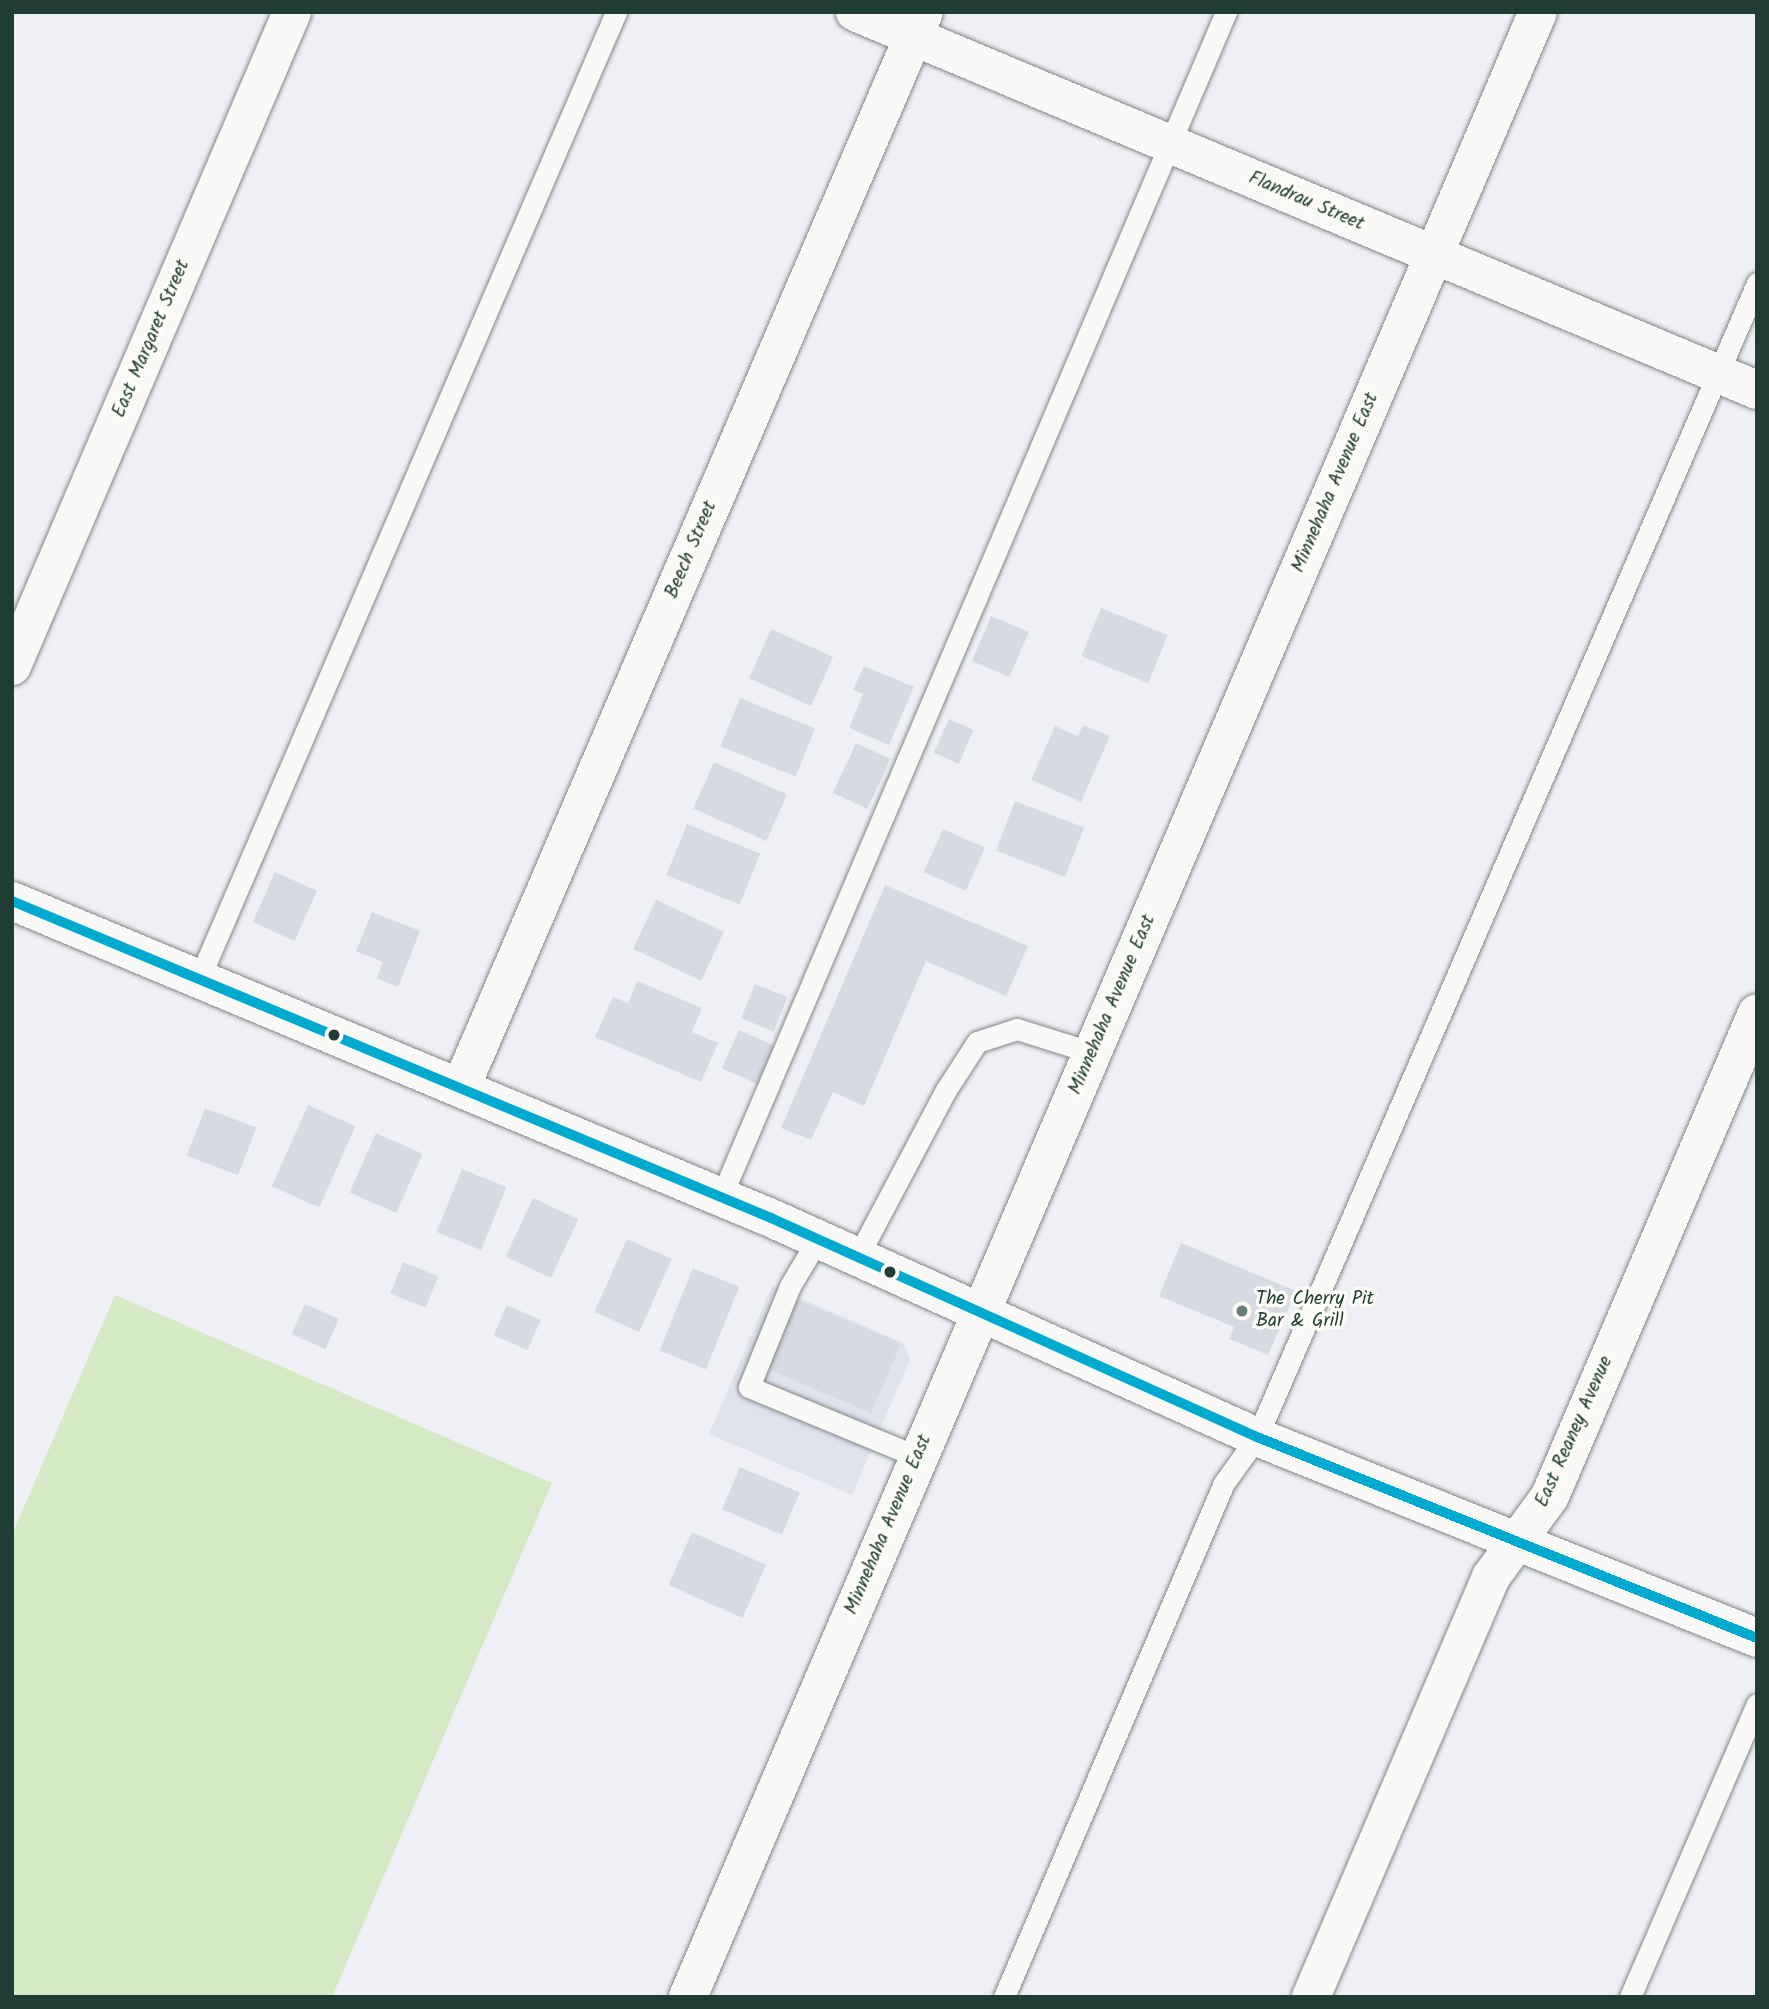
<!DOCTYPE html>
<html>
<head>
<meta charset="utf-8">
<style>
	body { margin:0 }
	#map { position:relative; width:1769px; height:2009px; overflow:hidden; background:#eff0f5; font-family:Kalam,sans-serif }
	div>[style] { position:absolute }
	.built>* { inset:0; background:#e0e3ee }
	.green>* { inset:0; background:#d6e9c5 }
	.building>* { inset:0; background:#d6dae3; transform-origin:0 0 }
	.roads { filter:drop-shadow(0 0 2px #828889) drop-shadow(0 0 2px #828889) }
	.service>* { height:21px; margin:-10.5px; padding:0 10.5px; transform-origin:10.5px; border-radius:10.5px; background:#f9f9f8 }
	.minor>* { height:38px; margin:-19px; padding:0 19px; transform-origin:19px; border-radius:19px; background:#f9f9f8 }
	.secondary>* { height:38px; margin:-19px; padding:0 19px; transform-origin:19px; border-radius:19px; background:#f9f9f8 }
	.bus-1>* { height:10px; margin:-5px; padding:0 5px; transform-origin:5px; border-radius:5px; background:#00a9ce }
	.dots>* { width:19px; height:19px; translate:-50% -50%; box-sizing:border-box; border:4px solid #fdfcf7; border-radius:50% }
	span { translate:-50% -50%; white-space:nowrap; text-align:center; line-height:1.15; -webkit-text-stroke:7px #fdfcf7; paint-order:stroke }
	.street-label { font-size:19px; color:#1f3d34 }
	.poi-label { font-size:19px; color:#1f3d34 }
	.left { translate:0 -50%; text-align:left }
	.frame { position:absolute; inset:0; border:14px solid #1f3d34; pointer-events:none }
</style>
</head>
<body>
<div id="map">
	<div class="built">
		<div style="clip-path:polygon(772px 1286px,904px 1343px,910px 1360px,852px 1495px,709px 1434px)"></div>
	</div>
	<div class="green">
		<div style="clip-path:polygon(115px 1295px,552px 1483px,332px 1997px,12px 1997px,12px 1535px)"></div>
	</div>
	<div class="building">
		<div style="left:1101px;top:608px;width:72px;height:52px;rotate:22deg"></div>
		<div style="left:991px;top:616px;width:41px;height:49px;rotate:23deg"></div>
		<div style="left:771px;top:629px;width:68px;height:54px;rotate:24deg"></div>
		<div style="clip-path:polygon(864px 666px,914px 687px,889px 745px,849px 728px,863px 694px,853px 690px)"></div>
		<div style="left:740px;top:698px;width:81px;height:52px;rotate:22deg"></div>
		<div style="left:949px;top:719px;width:27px;height:37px;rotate:24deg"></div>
		<div style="clip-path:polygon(1083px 725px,1110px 736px,1081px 802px,1031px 780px,1055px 726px,1078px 736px)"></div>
		<div style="left:856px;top:743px;width:38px;height:55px;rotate:25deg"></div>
		<div style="left:714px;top:762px;width:80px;height:51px;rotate:24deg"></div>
		<div style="left:1015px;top:801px;width:74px;height:53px;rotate:21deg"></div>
		<div style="left:687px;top:824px;width:79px;height:55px;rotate:22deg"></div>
		<div style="left:943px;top:829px;width:46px;height:47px;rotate:24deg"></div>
		<div style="left:275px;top:872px;width:46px;height:55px;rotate:24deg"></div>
		<div style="clip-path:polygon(885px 885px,1028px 946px,1006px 996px,926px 961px,864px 1106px,833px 1092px,811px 1140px,781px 1128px)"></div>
		<div style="left:656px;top:900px;width:75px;height:54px;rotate:25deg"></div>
		<div style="clip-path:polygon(372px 912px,420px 931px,398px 987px,377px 978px,383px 962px,356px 951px)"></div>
		<div style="clip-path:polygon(637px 981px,702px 1008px,692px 1032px,718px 1043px,701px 1082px,595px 1037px,613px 997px,628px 1003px)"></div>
		<div style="left:755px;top:984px;width:35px;height:37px;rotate:22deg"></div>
		<div style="left:739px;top:1030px;width:39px;height:42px;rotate:24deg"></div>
		<div style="left:308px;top:1105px;width:52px;height:89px;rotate:24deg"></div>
		<div style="left:205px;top:1108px;width:55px;height:51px;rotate:21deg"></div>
		<div style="left:376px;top:1133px;width:51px;height:65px;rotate:24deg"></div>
		<div style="left:462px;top:1169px;width:48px;height:68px;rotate:22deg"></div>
		<div style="left:533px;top:1198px;width:50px;height:65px;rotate:25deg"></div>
		<div style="left:627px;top:1239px;width:49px;height:80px;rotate:24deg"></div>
		<div style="clip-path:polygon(1181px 1243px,1296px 1291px,1268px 1355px,1229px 1339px,1234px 1327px,1159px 1296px)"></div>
		<div style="left:403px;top:1262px;width:38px;height:34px;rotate:22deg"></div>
		<div style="left:693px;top:1268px;width:50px;height:89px;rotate:22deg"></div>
		<div style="left:797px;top:1299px;width:113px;height:76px;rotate:23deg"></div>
		<div style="left:305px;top:1304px;width:37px;height:33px;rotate:24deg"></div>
		<div style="left:507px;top:1305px;width:37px;height:33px;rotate:24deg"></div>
		<div style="left:740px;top:1467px;width:65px;height:46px;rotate:23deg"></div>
		<div style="left:692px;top:1532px;width:81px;height:58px;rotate:24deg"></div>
	</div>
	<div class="roads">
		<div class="service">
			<div style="left:199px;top:979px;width:1053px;rotate:-66.67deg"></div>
			<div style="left:721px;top:1197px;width:1288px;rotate:-66.92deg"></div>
			<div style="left:818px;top:1239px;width:55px;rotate:120.8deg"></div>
			<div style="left:790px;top:1286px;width:109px;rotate:112.1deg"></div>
			<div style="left:749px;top:1387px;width:183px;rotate:22.5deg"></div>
			<div style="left:858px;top:1256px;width:188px;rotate:-62.1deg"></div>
			<div style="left:946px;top:1090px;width:57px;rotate:-57.1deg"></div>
			<div style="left:977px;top:1042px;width:42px;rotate:-18deg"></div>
			<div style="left:1017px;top:1029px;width:80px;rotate:17.5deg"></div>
			<div style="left:1004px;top:1997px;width:559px;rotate:-66.83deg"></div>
			<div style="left:1224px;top:1483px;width:57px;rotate:-54.3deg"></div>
			<div style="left:1257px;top:1437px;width:1258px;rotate:-66.57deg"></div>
			<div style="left:1630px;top:1997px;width:319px;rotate:-66.6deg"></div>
		</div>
		<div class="minor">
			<div style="left:855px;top:12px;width:978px;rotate:22.74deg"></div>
			<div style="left:12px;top:666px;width:711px;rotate:-66.82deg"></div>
			<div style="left:461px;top:1087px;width:1170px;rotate:-66.7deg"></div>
			<div style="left:1311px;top:1997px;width:457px;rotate:-66.8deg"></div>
			<div style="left:1491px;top:1577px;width:100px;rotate:-53.9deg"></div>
			<div style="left:1550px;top:1496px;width:525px;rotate:-66.8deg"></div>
		</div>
		<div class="secondary">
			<div style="left:12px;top:901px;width:823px;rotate:22.67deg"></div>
			<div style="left:771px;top:1218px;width:533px;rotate:24.26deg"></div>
			<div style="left:1257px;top:1437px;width:539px;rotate:21.9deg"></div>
			<div style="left:688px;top:1997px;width:2159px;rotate:-66.82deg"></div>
		</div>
	</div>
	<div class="bus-1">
		<div style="left:12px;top:901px;width:823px;rotate:22.67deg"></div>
		<div style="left:771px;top:1218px;width:533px;rotate:24.26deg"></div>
		<div style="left:1257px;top:1437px;width:539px;rotate:21.9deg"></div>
	</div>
	<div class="dots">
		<div style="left:334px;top:1035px;background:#1f3d34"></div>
		<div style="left:890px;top:1272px;background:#1f3d34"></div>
		<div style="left:1242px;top:1311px;background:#687c78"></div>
	</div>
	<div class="street-label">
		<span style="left:1306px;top:202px;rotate:23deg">Flandrau Street</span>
		<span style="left:152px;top:339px;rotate:-67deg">East Margaret Street</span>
		<span style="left:1336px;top:483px;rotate:-67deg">Minnehaha Avenue East</span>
		<span style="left:692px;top:550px;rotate:-67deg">Beech Street</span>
		<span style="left:1113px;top:1005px;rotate:-67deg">Minnehaha Avenue East</span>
		<span style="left:1575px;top:1432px;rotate:-66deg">East Reaney Avenue</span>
		<span style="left:889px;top:1525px;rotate:-67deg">Minnehaha Avenue East</span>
	</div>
	<div class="poi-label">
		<span class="left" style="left:1256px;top:1311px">The Cherry Pit<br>Bar &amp; Grill</span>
	</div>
	<div class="frame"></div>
</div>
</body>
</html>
